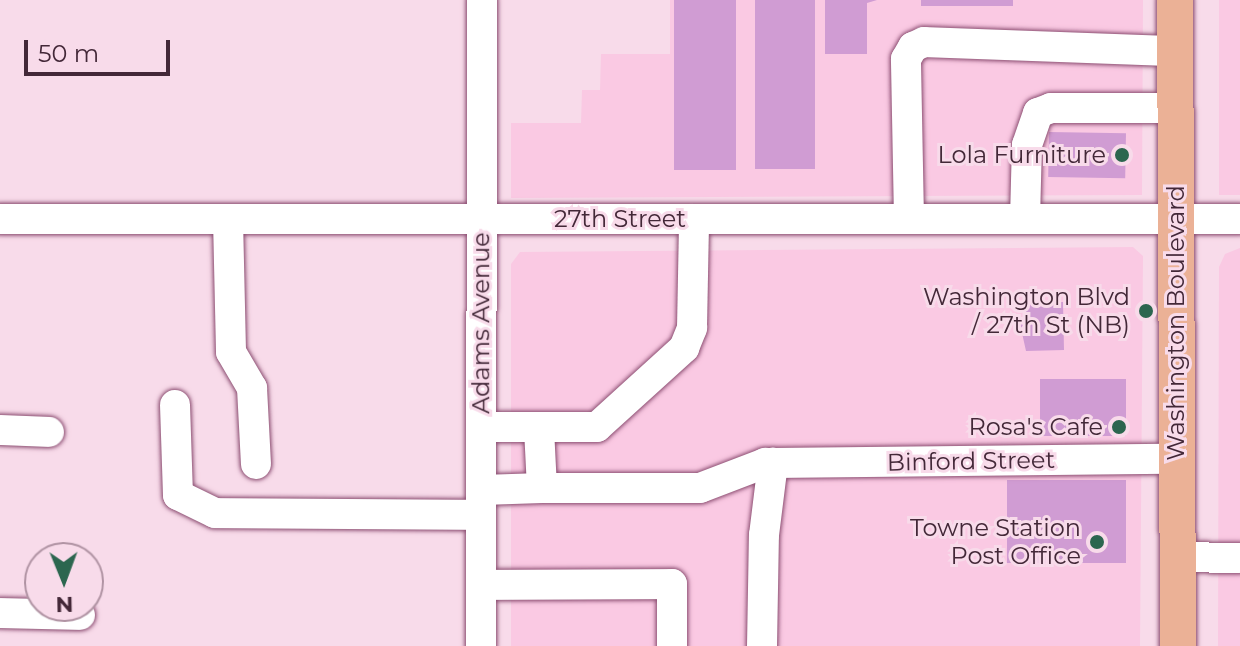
<!DOCTYPE html>
<html>
<head>
<meta charset="utf-8">
<style>
	body { margin:0 }
	#map { position:relative; width:1240px; height:646px; overflow:hidden; background:#f8dbea; font-family:Montserrat,sans-serif }
	div>[style] { position:absolute }
	.built>* { inset:0; background:#fac9e3; transform-origin:0 0 }
	.building>* { inset:0; background:#d09cd3; transform-origin:0 0 }
	.roads { filter:drop-shadow(0 0 2px #8c4e72) drop-shadow(0 0 2px #8c4e72) }
	.minor>* { height:30px; margin:-15px; padding:0 15px; transform-origin:15px; border-radius:15px; background:#fff }
	.major>* { height:36px; margin:-18px; padding:0 18px; transform-origin:18px; border-radius:18px; background:#ebb196 }
	.dots>* { width:22px; height:22px; translate:-50% -50%; box-sizing:border-box; border:4px solid #f8dbea; border-radius:50% }
	span { translate:-50% -50%; white-space:nowrap; text-align:center; line-height:1.15; -webkit-text-stroke:6px #f8dbea; paint-order:stroke }
	.poi-label { font-size:24px; color:#432838 }
	.right { translate:-100% -50%; text-align:right }
	.street-label { font-size:24px; color:#432838 }
	.north { position:absolute; left:24px; top:542px; width:80px; height:80px; box-sizing:border-box; background:#f8dbea; border:2px solid #b093a3; border-radius:50%; rotate:179deg; font-size:22px; font-weight:700; line-height:32px; text-align:center; color:#432838 }
	.north::after { content:''; display:block; margin:auto; width:28px; height:36px; background:#2c664f; clip-path:polygon(50% 0,100% 100%,50% 72%,0 100%) }
	.scale { position:absolute; left:24px; top:40px; width:146px; height:36px; box-sizing:border-box; border:4px solid #432838; border-top:0; padding-left:10px; font-size:24px; line-height:28px; white-space:nowrap; color:#432838; -webkit-text-stroke:6px #f8dbea; paint-order:stroke }
</style>
</head>
<body>
<div id="map">
	<div class="built">
		<div style="clip-path:polygon(670px 0,1143px 0,1142px 195px,511px 198px,511px 123px,581px 123px,582px 90px,600px 90px,601px 54px,670px 54px)"></div>
		<div style="left:1219px;top:0;width:21px;height:195px"></div>
		<div style="clip-path:polygon(1133px 247px,1143px 256px,1140px 646px,511px 646px,511px 264px,520px 252px)"></div>
		<div style="clip-path:polygon(1240px 248px,1240px 646px,1218px 646px,1219px 267px,1225px 254px)"></div>
	</div>
	<div class="building">
		<div style="left:674px;top:0;width:62px;height:170px"></div>
		<div style="left:755px;top:0;width:60px;height:169px"></div>
		<div style="clip-path:polygon(825px 0,877px 0,867px 3px,867px 54px,825px 54px)"></div>
		<div style="left:921px;top:0;width:92px;height:6px"></div>
		<div style="left:1049px;top:132px;width:77px;height:45px;rotate:1deg"></div>
		<div style="clip-path:polygon(1063px 302px,1064px 350px,1026px 351px,1020px 324px,1026px 324px,1026px 303px)"></div>
		<div style="left:1040px;top:379px;width:86px;height:57px"></div>
		<div style="left:1007px;top:480px;width:119px;height:83px"></div>
	</div>
	<div class="roads">
		<div class="minor">
			<div style="left:0;top:219px;width:1240px"></div>
			<div style="left:228px;top:219px;width:133px;rotate:88.7deg"></div>
			<div style="left:231px;top:352px;width:42px;rotate:59.7deg"></div>
			<div style="left:252px;top:388px;width:76px;rotate:87deg"></div>
			<div style="left:909px;top:219px;width:160px;rotate:-91.1deg"></div>
			<div style="left:906px;top:59px;width:14px;rotate:-60deg"></div>
			<div style="left:913px;top:47px;width:12px;rotate:-24deg"></div>
			<div style="left:924px;top:42px;width:251px;rotate:2.1deg"></div>
			<div style="left:1025px;top:219px;width:74px;rotate:-88.5deg"></div>
			<div style="left:1027px;top:145px;width:34px;rotate:-71deg"></div>
			<div style="left:1038px;top:113px;width:14px;rotate:-21deg"></div>
			<div style="left:1051px;top:108px;width:124px"></div>
			<div style="left:175px;top:405px;width:90px;rotate:88.1deg"></div>
			<div style="left:178px;top:495px;width:41px;rotate:25.9deg"></div>
			<div style="left:215px;top:513px;width:266px;rotate:0.4deg"></div>
			<div style="left:481px;top:427px;width:116px"></div>
			<div style="left:597px;top:427px;width:118px;rotate:-42.2deg"></div>
			<div style="left:684px;top:348px;width:22px;rotate:-68deg"></div>
			<div style="left:692px;top:328px;width:109px;rotate:-88.9deg"></div>
			<div style="left:0;top:430px;width:49px;rotate:2.3deg"></div>
			<div style="left:542px;top:488px;width:158px"></div>
			<div style="left:700px;top:488px;width:70px;rotate:-21deg"></div>
			<div style="left:765px;top:463px;width:411px;rotate:-0.6deg"></div>
			<div style="left:482px;top:490px;width:60px;rotate:-1.9deg"></div>
			<div style="left:542px;top:488px;width:59px;rotate:-92.9deg"></div>
			<div style="left:1177px;top:557px;width:63px;rotate:0.9deg"></div>
			<div style="left:481px;top:585px;width:191px;rotate:-0.3deg"></div>
			<div style="left:672px;top:584px;width:62px;rotate:90deg"></div>
			<div style="left:0;top:613px;width:80px;rotate:1.4deg"></div>
			<div style="left:481px;top:646px;width:646px;rotate:-89.91deg"></div>
			<div style="left:762px;top:646px;width:111px;rotate:-89deg"></div>
			<div style="left:764px;top:535px;width:73px;rotate:-82.9deg"></div>
		</div>
		<div class="major">
			<div style="left:1175px;top:0;width:646px;rotate:89.73deg"></div>
		</div>
	</div>
	<div class="dots">
		<div style="left:1122px;top:155px;background:#2c664f"></div>
		<div style="left:1146px;top:311px;background:#2c664f"></div>
		<div style="left:1119px;top:427px;background:#2c664f"></div>
		<div style="left:1097px;top:542px;background:#2c664f"></div>
	</div>
	<div class="poi-label">
		<span class="right" style="left:1106px;top:155px">Lola Furniture</span>
		<span class="right" style="left:1130px;top:311px">Washington Blvd<br>/ 27th St (NB)</span>
		<span class="right" style="left:1103px;top:427px">Rosa's Cafe</span>
		<span class="right" style="left:1081px;top:542px">Towne Station<br>Post Office</span>
	</div>
	<div class="street-label">
		<span style="left:620px;top:219px">27th Street</span>
		<span style="left:481px;top:323px;rotate:-90deg">Adams Avenue</span>
		<span style="left:1176px;top:323px;rotate:-90deg">Washington Boulevard</span>
		<span style="left:971px;top:461px;rotate:-1deg">Binford Street</span>
	</div>
	<div class="north">N</div>
	<div class="scale">50 m</div>
</div>
</body>
</html>
